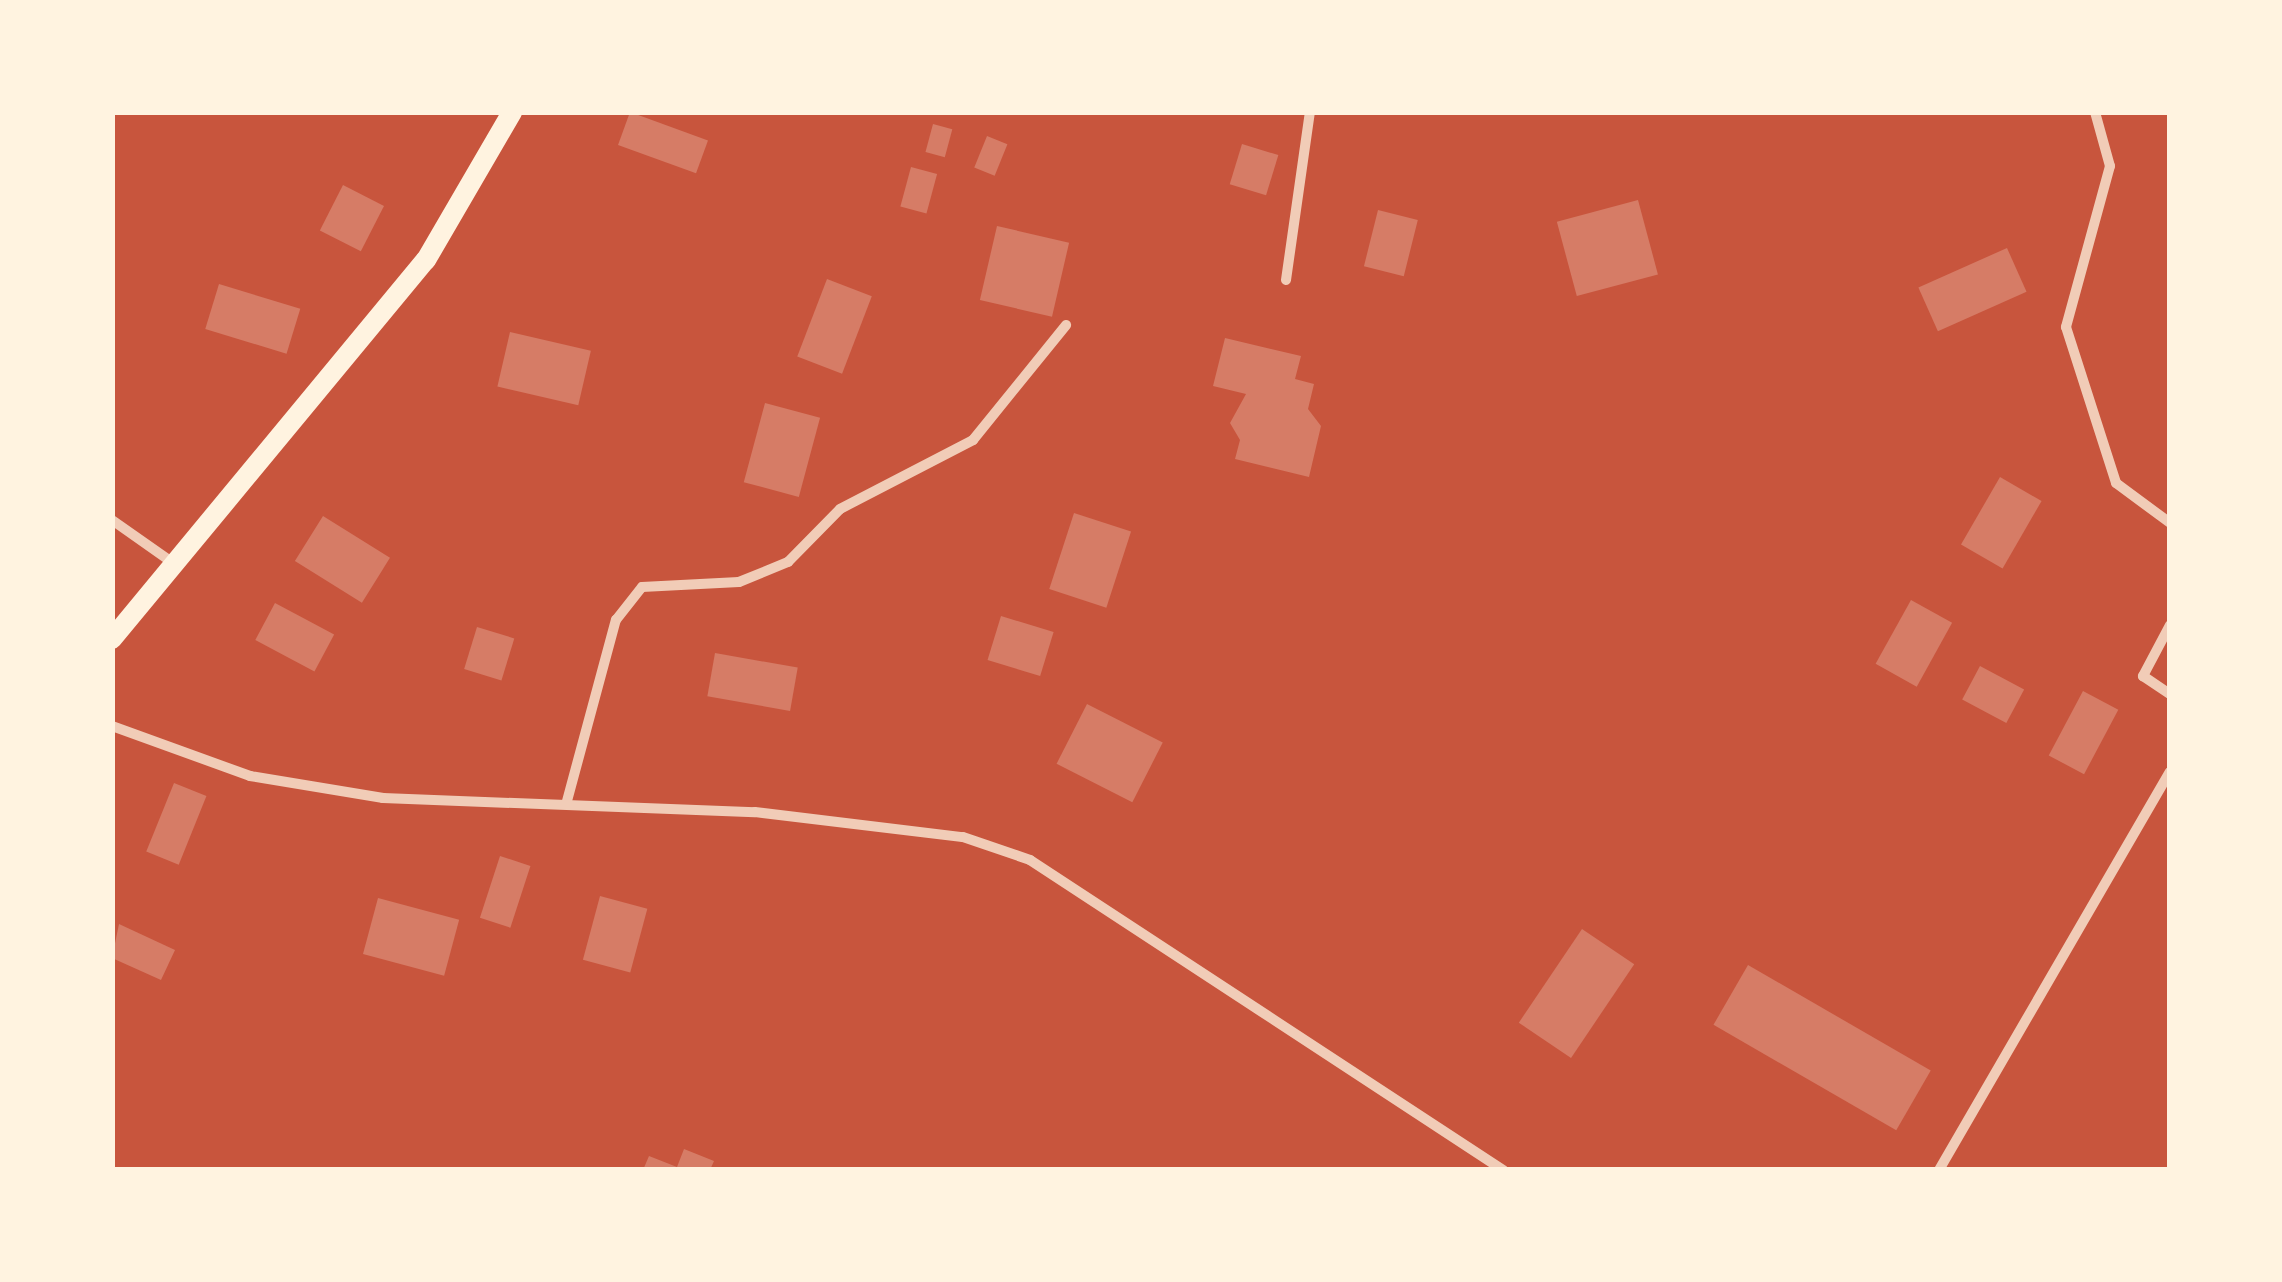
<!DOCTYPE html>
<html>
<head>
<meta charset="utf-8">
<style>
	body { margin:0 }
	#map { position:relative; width:2282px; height:1282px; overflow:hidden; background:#c8553d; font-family:"Work Sans",sans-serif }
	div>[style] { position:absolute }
	.building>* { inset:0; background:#d67c66; transform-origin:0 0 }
	.minor>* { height:10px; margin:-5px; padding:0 5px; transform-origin:5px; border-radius:5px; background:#f1ccb7 }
	.secondary>* { height:20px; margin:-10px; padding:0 10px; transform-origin:10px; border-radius:10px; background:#fff3e0 }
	span { translate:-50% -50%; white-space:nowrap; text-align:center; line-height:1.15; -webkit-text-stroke:10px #fff3e0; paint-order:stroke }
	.frame { position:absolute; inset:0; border:115px solid #fff3e0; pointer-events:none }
</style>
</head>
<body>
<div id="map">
	<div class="building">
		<div style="left:630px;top:112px;width:83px;height:35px;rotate:20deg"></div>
		<div style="left:933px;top:124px;width:20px;height:29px;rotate:15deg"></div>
		<div style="left:987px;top:136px;width:22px;height:34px;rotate:22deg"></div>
		<div style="left:1242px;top:144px;width:38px;height:42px;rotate:17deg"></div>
		<div style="left:911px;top:167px;width:27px;height:41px;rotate:15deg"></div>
		<div style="left:343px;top:185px;width:46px;height:51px;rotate:27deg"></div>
		<div style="left:1638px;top:200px;width:77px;height:84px;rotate:75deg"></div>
		<div style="left:1378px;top:210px;width:41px;height:58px;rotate:14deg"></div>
		<div style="left:997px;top:226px;width:74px;height:76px;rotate:13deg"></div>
		<div style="left:2007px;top:248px;width:48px;height:97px;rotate:66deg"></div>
		<div style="left:827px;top:279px;width:48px;height:83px;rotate:21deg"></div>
		<div style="left:219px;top:284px;width:85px;height:47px;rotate:17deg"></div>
		<div style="left:510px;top:332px;width:83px;height:56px;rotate:13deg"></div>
		<div style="clip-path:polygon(1225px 338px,1301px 356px,1295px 379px,1314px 384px,1308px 409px,1321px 426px,1309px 477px,1235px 459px,1240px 440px,1230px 423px,1246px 394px,1213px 386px)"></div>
		<div style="left:765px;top:403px;width:57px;height:82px;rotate:15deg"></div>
		<div style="left:2000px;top:477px;width:48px;height:78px;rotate:30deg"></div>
		<div style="left:1074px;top:513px;width:60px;height:80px;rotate:18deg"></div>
		<div style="left:323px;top:516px;width:79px;height:53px;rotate:32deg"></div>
		<div style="left:1911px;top:600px;width:47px;height:73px;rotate:29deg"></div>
		<div style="left:275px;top:603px;width:67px;height:42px;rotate:28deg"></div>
		<div style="left:1001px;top:616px;width:55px;height:46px;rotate:17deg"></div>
		<div style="left:477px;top:627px;width:39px;height:44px;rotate:17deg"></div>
		<div style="left:715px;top:653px;width:84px;height:44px;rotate:10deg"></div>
		<div style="left:1980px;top:666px;width:50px;height:38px;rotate:28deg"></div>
		<div style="left:2083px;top:691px;width:40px;height:73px;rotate:28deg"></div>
		<div style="left:1087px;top:704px;width:85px;height:67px;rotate:27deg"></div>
		<div style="left:174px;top:783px;width:35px;height:74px;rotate:22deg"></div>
		<div style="left:500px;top:856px;width:32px;height:65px;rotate:18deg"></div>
		<div style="left:600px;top:896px;width:49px;height:66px;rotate:15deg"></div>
		<div style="left:378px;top:898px;width:84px;height:58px;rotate:15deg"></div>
		<div style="clip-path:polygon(119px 924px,175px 950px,161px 980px,112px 958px)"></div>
		<div style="left:1582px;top:929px;width:63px;height:113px;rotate:34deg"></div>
		<div style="left:1748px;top:965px;width:211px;height:69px;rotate:30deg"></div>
		<div style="clip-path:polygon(684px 1149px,714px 1161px,710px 1170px,643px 1170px,649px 1156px,677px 1167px)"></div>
	</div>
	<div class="minor">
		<div style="left:2095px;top:112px;width:56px;rotate:74.5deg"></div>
		<div style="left:2110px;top:166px;width:167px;rotate:105.3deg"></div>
		<div style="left:2066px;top:327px;width:164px;rotate:72.2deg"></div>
		<div style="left:2116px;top:483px;width:67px;rotate:36.5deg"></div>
		<div style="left:1286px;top:280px;width:170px;rotate:-81.9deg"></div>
		<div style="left:112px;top:520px;width:78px;rotate:35.1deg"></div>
		<div style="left:2170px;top:625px;width:58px;rotate:117.9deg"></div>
		<div style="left:2143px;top:676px;width:32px;rotate:34deg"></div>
		<div style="left:112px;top:726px;width:147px;rotate:19.9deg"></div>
		<div style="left:250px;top:776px;width:135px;rotate:9.4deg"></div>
		<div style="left:383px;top:798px;width:372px;rotate:2.2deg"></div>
		<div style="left:755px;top:812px;width:209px;rotate:6.9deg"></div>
		<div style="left:963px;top:837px;width:71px;rotate:18.9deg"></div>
		<div style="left:1030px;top:860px;width:566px;rotate:33.24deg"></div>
		<div style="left:567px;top:801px;width:188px;rotate:-74.9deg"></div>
		<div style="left:616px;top:620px;width:42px;rotate:-51.8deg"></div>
		<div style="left:642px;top:587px;width:97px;rotate:-3deg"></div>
		<div style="left:739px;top:582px;width:53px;rotate:-22.2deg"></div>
		<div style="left:788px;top:562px;width:74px;rotate:-45.5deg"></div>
		<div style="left:840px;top:509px;width:150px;rotate:-27.4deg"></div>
		<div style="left:973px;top:440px;width:148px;rotate:-51deg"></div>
		<div style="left:1939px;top:1170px;width:460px;rotate:-59.9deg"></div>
	</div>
	<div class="secondary">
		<div style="left:112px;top:639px;width:492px;rotate:-50.4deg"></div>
		<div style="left:426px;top:260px;width:171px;rotate:-59.8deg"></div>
	</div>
	<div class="frame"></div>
</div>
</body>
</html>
